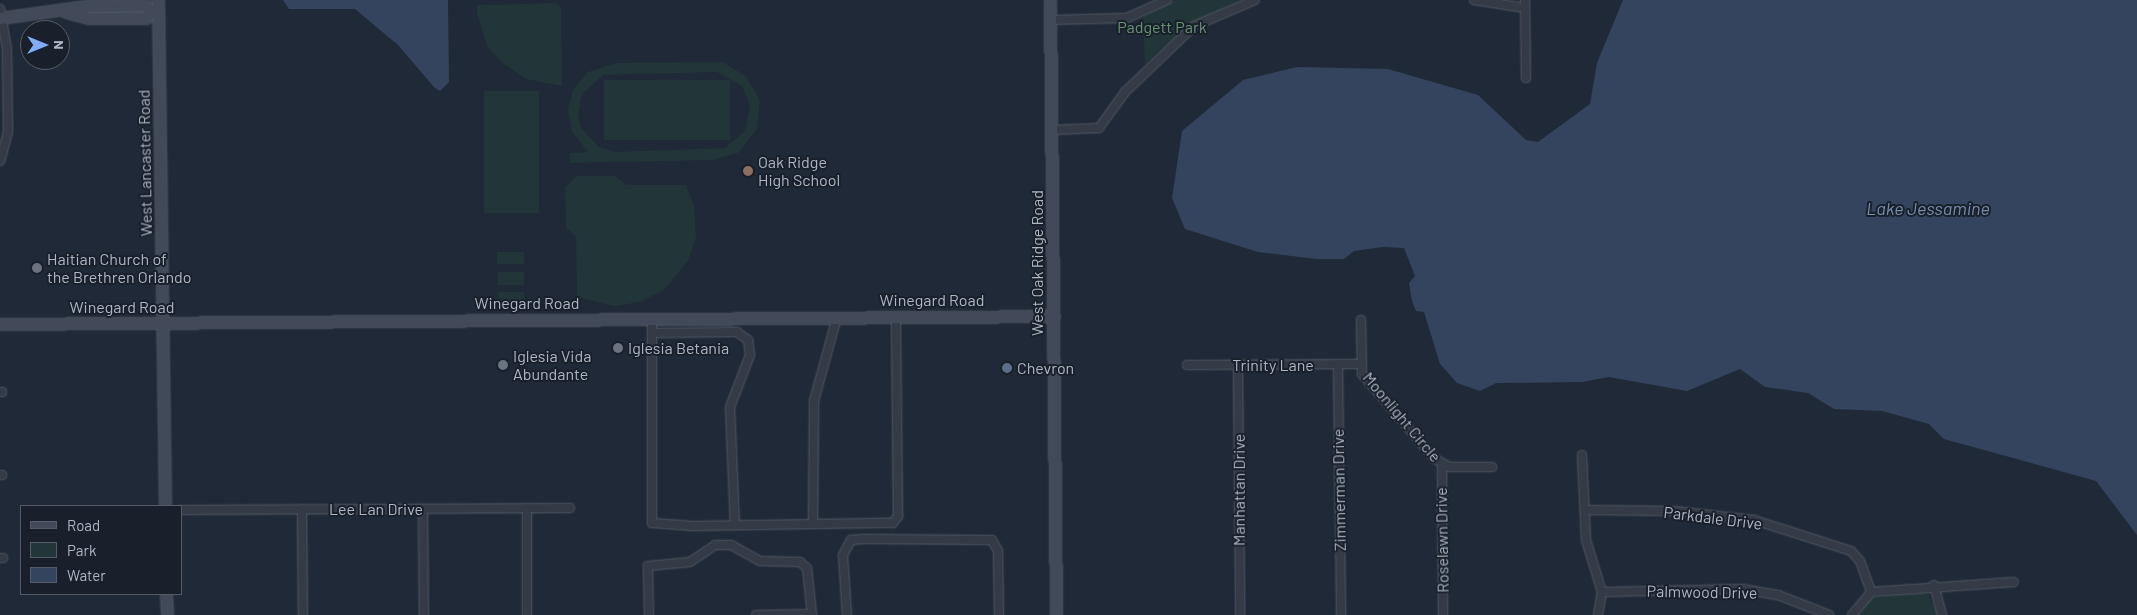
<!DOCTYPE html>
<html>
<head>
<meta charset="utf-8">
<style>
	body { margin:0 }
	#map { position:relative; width:2137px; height:615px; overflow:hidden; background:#202937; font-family:Barlow,sans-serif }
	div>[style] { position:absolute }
	.green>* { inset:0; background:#223538; transform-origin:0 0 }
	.water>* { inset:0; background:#34445e }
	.roads { filter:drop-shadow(0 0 1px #515965) drop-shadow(0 0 1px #515965) }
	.street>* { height:8px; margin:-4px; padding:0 4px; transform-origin:4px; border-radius:4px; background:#343b47 }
	.secondary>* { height:11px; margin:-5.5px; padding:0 5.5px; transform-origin:5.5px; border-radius:5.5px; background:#424a5a }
	.dots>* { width:14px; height:14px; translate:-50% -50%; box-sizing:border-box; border:2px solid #19202c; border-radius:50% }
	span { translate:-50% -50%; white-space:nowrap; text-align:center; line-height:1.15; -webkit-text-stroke:4px #19202c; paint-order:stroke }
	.park-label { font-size:16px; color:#669472 }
	.poi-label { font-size:16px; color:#aeb6c4 }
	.left { translate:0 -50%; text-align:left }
	.street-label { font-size:16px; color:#aeb6c4 }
	.water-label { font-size:18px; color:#768cac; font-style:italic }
	.legend { position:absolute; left:20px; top:505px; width:162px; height:90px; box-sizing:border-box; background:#19202c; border:1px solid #555c69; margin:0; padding:6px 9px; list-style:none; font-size:15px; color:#aeb6c4 }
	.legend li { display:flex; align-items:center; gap:10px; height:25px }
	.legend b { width:25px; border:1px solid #555c69 }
	.north { position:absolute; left:20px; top:20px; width:50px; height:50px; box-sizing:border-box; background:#19202c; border:1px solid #555c69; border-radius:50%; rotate:90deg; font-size:14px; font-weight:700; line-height:20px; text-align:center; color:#aeb6c4 }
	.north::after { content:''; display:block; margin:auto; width:18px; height:22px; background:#82acf5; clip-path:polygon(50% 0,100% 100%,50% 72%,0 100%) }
</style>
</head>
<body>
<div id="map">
	<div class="green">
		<div style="clip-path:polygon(1175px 0,1240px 0,1191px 24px,1145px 64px,1143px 17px)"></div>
		<div style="clip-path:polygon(556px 3px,561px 8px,562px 86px,526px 79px,501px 62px,487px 46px,477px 13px,477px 5px)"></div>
		<div style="clip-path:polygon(evenodd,722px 62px,746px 76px,760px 101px,757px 129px,738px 153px,712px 160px,570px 163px,570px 153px,588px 152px,572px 131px,568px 109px,573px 90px,588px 72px,616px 63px,722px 62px,717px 72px,742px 86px,750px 106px,745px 131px,725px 148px,615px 152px,599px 147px,581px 128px,578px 115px,582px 94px,603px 75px,717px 72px)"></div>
		<div style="left:604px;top:80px;width:126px;height:60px"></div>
		<div style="left:539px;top:91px;width:122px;height:55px;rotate:90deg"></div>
		<div style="clip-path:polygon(577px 176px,615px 176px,626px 185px,686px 185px,694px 206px,696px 238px,688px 261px,664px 290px,640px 302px,615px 306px,577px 297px,576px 237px,566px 227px,565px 188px)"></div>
		<div style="left:524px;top:252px;width:12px;height:27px;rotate:90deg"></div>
		<div style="left:524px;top:272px;width:13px;height:26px;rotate:90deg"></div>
		<div style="left:524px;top:292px;width:13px;height:26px;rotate:90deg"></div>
		<div style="clip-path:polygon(1927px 592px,1939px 615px,1857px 615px,1871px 598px)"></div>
	</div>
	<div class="water">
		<div style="clip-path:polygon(283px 0,448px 0,449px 82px,440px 91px,434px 87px,398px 45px,355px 9px,289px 9px)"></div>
		<div style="clip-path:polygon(1623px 0,2137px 0,2137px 535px,2096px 481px,1944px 439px,1929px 424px,1882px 411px,1834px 409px,1808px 393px,1765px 387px,1740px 369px,1687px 391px,1609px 377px,1582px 382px,1496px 383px,1480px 391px,1457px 383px,1440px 364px,1424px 312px,1416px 311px,1412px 301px,1409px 283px,1415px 276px,1404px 248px,1383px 247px,1354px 251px,1344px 259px,1317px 259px,1258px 252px,1185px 229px,1172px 198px,1182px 131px,1243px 80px,1297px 67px,1388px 69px,1478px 95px,1526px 140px,1538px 142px,1590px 104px,1597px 63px)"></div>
	</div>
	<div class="roads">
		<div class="street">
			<div style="left:1474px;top:0;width:52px;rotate:8.9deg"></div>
			<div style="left:1525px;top:0;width:78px;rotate:89.3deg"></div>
			<div style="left:0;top:9px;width:41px;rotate:80.1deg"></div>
			<div style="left:7px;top:49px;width:83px;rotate:89.3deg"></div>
			<div style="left:8px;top:132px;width:30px;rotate:105deg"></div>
			<div style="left:1051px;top:20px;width:76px;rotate:-1.5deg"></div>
			<div style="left:1127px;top:18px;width:44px;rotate:-24.2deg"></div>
			<div style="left:1052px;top:130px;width:47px;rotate:-2.4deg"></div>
			<div style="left:1099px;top:128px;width:44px;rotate:-54.2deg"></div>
			<div style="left:1125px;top:92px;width:95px;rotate:-43.7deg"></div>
			<div style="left:1194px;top:26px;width:66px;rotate:-23.1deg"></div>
			<div style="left:652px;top:319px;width:204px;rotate:90deg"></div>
			<div style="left:652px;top:523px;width:41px;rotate:4.2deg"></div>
			<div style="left:693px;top:526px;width:200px;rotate:-0.9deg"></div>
			<div style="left:893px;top:523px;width:9px;rotate:-54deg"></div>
			<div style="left:898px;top:516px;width:199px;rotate:-90.6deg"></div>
			<div style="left:1361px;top:320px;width:54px;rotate:88.9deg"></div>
			<div style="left:1362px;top:374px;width:111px;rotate:49.4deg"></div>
			<div style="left:1434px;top:458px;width:17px;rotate:31deg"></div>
			<div style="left:1449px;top:467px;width:43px"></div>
			<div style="left:652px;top:333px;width:85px;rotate:-0.7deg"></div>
			<div style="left:737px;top:332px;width:14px;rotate:36deg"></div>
			<div style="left:748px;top:340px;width:15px;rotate:82deg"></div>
			<div style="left:750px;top:355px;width:56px;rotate:111deg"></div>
			<div style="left:730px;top:407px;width:118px;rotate:87.6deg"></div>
			<div style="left:1338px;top:364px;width:251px;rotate:89.3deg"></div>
			<div style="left:1187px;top:365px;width:172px;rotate:-0.3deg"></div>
			<div style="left:1238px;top:365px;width:250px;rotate:89.5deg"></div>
			<div style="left:0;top:392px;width:2px"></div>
			<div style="left:1582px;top:455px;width:85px;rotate:87.3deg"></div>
			<div style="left:1586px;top:540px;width:54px;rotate:72.9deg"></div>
			<div style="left:1602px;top:592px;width:23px;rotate:100deg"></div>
			<div style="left:1442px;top:465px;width:150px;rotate:89.6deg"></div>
			<div style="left:0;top:475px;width:2px"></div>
			<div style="left:527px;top:508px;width:107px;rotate:90deg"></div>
			<div style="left:302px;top:509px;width:106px;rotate:89.5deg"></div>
			<div style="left:423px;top:509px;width:106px;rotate:89.5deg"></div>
			<div style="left:181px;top:510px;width:389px;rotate:-0.3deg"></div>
			<div style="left:1585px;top:510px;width:89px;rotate:0.6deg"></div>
			<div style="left:1674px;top:511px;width:81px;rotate:6.4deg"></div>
			<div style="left:1754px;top:520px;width:102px;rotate:17.7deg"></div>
			<div style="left:1851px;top:551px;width:13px;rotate:48deg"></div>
			<div style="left:1860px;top:561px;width:33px;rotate:70deg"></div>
			<div style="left:813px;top:524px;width:123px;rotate:-89.5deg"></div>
			<div style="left:814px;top:401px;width:87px;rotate:-74.7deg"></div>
			<div style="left:0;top:558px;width:3px"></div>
			<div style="left:1934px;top:585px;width:31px;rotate:75deg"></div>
			<div style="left:1602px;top:592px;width:141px;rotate:-1.2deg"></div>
			<div style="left:1743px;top:589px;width:36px;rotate:10deg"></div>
			<div style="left:1778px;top:595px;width:55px;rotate:21.4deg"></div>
			<div style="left:649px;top:615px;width:49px;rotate:-91.2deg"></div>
			<div style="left:648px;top:566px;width:42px;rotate:-5.4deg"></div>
			<div style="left:690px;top:562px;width:30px;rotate:-34deg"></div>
			<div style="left:715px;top:545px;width:16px"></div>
			<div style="left:731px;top:545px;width:33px;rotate:29deg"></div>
			<div style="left:760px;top:561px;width:40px;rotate:1.4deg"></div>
			<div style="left:800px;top:562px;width:9px;rotate:41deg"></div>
			<div style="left:807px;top:568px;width:47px;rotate:83.9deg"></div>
			<div style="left:756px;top:615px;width:56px;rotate:-1deg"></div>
			<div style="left:847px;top:615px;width:60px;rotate:-93.8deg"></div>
			<div style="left:843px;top:555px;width:17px;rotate:-62deg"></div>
			<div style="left:851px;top:540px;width:13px;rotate:-4deg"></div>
			<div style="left:864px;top:539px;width:128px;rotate:0.4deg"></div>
			<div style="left:992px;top:540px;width:13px;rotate:61deg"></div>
			<div style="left:998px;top:551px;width:64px;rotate:89.1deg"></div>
			<div style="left:1852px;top:615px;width:30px;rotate:-50deg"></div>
			<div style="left:1871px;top:592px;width:143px;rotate:-4deg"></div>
		</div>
		<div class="secondary">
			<div style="left:158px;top:0;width:506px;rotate:89.21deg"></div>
			<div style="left:1050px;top:0;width:615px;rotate:89.44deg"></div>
			<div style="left:66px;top:12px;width:23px;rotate:15deg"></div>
			<div style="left:88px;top:18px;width:58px"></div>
			<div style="left:146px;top:18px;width:8px;rotate:-60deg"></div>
			<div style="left:0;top:18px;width:87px;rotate:-7.9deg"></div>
			<div style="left:86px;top:6px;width:60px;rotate:-1deg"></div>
			<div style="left:146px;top:5px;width:7px;rotate:56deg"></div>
			<div style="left:0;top:324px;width:1054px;rotate:-0.43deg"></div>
			<div style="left:166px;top:594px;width:21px;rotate:87deg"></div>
		</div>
	</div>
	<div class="dots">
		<div style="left:748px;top:171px;background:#8d6e63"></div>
		<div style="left:37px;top:268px;background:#6b7280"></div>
		<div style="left:618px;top:348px;background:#6b7280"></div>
		<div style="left:503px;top:365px;background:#6b7280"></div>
		<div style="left:1007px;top:368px;background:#5c6f8a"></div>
	</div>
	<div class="park-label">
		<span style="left:1162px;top:27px">Padgett Park</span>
	</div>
	<div class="poi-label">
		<span class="left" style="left:758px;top:171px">Oak Ridge<br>High School</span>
		<span class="left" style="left:47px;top:268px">Haitian Church of<br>the Brethren Orlando</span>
		<span class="left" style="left:628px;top:348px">Iglesia Betania</span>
		<span class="left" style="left:513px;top:365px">Iglesia Vida<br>Abundante</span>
		<span class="left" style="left:1017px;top:368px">Chevron</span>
	</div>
	<div class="street-label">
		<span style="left:145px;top:163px;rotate:-91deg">West Lancaster Road</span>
		<span style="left:1037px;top:263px;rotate:-90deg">West Oak Ridge Road</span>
		<span style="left:932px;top:300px">Winegard Road</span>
		<span style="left:527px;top:303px">Winegard Road</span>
		<span style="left:122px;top:307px">Winegard Road</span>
		<span style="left:1273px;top:365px">Trinity Lane</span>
		<span style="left:1402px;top:417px;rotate:50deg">Moonlight Circle</span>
		<span style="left:1239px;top:490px;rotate:-90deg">Manhattan Drive</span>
		<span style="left:1339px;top:490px;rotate:-91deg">Zimmerman Drive</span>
		<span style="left:376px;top:509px">Lee Lan Drive</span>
		<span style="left:1713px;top:518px;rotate:7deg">Parkdale Drive</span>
		<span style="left:1442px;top:540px;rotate:-91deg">Roselawn Drive</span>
		<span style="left:1702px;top:592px;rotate:1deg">Palmwood Drive</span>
	</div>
	<div class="water-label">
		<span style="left:1928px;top:208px">Lake Jessamine</span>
	</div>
	<ul class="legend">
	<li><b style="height:6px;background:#424a5a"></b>Road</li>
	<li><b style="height:14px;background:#223538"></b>Park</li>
	<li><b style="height:14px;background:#34445e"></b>Water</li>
	</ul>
	<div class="north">N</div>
</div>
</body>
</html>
